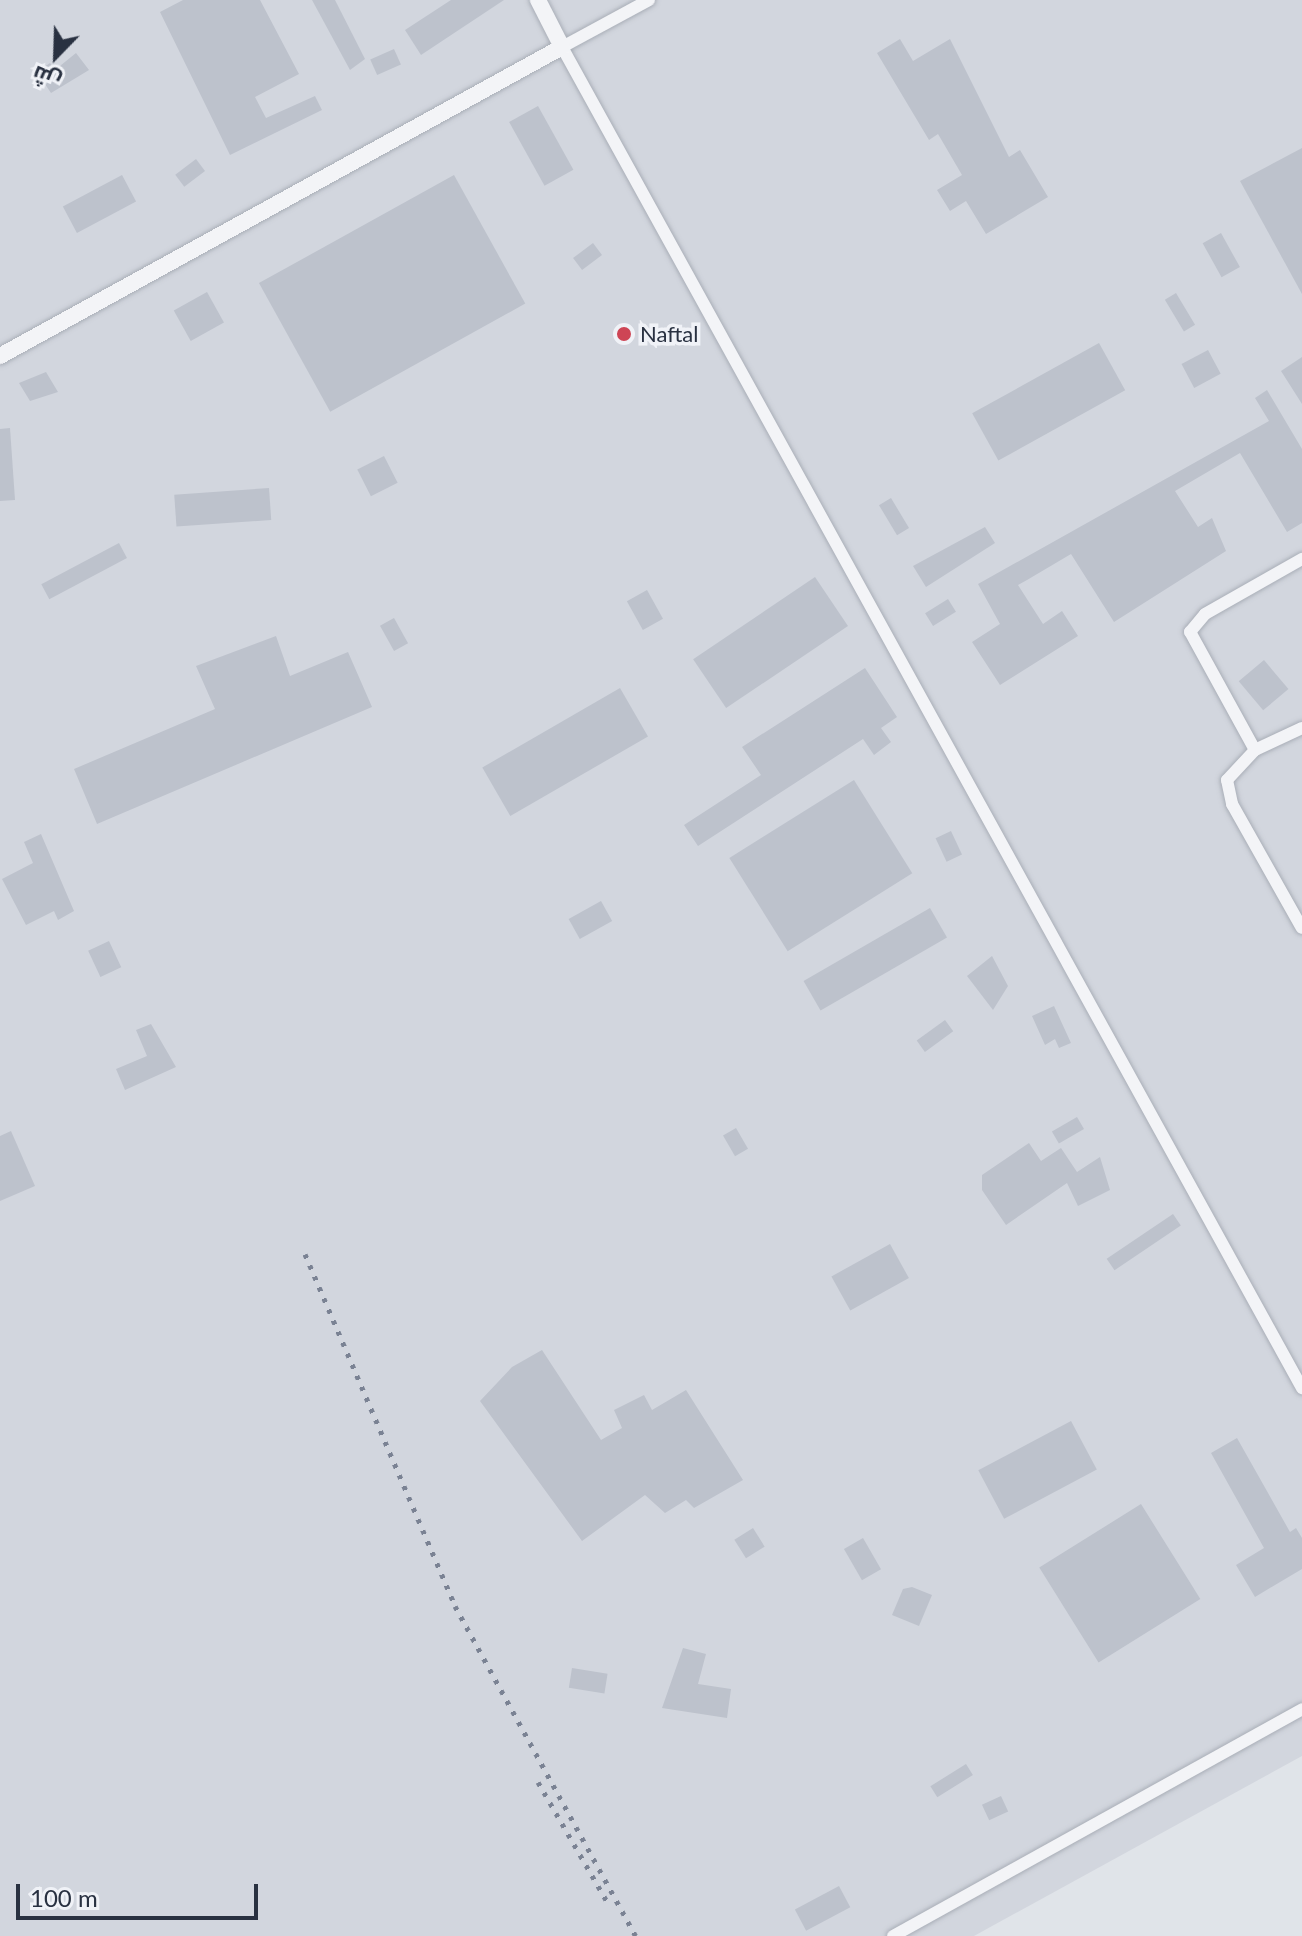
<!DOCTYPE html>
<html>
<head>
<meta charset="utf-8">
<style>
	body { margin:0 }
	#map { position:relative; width:1302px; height:1936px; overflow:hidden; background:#e0e4e9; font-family:Lato,Cairo,sans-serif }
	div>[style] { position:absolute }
	.built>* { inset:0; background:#d2d6de }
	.building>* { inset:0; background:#bdc2cc; transform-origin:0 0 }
	.roads { filter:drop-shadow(0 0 2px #a9aeb7) drop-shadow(0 0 2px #a9aeb7) }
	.minor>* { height:12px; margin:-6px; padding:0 6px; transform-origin:6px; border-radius:6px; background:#f3f4f7 }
	.tertiary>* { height:16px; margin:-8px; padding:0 8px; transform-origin:8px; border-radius:8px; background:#f3f4f7 }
	.rail>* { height:5px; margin-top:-2.5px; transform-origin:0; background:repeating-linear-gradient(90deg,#7a8293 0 4px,transparent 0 12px) }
	.dots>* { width:22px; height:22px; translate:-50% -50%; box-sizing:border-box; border:4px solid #f0f2f7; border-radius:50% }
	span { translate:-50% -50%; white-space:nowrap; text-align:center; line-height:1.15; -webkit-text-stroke:7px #f0f2f7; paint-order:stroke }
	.poi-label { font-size:22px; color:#293141 }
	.left { translate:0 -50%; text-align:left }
	.north { position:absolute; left:16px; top:16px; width:80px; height:80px; -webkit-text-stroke:6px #f0f2f7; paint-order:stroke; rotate:203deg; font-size:22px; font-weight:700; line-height:32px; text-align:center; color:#293141 }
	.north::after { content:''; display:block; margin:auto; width:28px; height:36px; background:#293141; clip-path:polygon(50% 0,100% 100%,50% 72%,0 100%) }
	.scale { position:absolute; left:16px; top:1884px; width:242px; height:36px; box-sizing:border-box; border:4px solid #293141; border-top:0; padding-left:10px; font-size:24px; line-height:28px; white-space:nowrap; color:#293141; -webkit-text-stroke:6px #f0f2f7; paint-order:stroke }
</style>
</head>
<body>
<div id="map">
	<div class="built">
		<div style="clip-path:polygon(0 0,1302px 0,1302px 1756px,974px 1936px,0 1936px)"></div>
	</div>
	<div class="building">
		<div style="clip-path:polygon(183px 0,260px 0,299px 74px,255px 97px,266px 118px,315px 96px,322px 110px,230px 155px,160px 12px)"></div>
		<div style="clip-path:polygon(312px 0,335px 0,365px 59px,350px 70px)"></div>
		<div style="clip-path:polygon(451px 0,504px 0,421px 55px,405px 30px)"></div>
		<div style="clip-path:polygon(900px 39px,913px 61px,950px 39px,1009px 157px,1020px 150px,1048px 197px,986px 234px,966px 201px,950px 211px,937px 190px,962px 175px,938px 134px,929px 140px,877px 53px)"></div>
		<div style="left:394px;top:49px;width:17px;height:26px;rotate:66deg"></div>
		<div style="clip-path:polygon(76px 53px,89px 70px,51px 93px,37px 72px,50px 63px,55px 70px)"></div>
		<div style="left:538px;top:106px;width:73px;height:33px;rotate:61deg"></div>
		<div style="clip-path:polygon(1302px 148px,1302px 294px,1240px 181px)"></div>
		<div style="left:196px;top:159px;width:15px;height:26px;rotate:53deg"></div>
		<div style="left:122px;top:175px;width:30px;height:67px;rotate:62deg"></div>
		<div style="left:454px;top:175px;width:147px;height:223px;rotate:61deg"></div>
		<div style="left:1221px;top:233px;width:39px;height:21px;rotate:61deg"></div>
		<div style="left:593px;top:243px;width:15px;height:25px;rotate:53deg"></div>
		<div style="left:207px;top:292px;width:35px;height:38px;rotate:61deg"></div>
		<div style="left:1176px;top:293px;width:37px;height:13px;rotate:59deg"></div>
		<div style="left:1099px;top:343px;width:54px;height:145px;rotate:61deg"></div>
		<div style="left:1208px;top:350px;width:27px;height:30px;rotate:62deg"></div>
		<div style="clip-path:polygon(1302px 357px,1302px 404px,1281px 371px)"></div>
		<div style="clip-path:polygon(46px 372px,58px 392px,30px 401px,19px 383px)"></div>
		<div style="clip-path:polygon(1267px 390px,1302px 449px,1302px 523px,1287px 532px,1240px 453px,1175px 491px,1198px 527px,1212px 518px,1226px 551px,1114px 622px,1071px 554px,1027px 580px,1018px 585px,1043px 624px,1062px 611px,1078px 636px,1000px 685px,972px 642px,1000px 624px,978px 584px,1269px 421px,1255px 398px)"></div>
		<div style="clip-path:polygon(10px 428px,15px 500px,0 501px,0 429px)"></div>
		<div style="left:384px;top:456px;width:30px;height:30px;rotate:63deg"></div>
		<div style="left:269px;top:488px;width:32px;height:95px;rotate:86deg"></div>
		<div style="left:891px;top:498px;width:35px;height:14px;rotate:59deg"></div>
		<div style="clip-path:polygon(985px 527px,995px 543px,926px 587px,913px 566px)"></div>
		<div style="left:119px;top:543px;width:17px;height:88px;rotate:62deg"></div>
		<div style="left:815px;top:577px;width:59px;height:147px;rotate:56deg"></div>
		<div style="left:647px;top:590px;width:33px;height:23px;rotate:61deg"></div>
		<div style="left:948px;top:599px;width:15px;height:27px;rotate:58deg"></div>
		<div style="left:394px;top:618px;width:29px;height:16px;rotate:61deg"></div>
		<div style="clip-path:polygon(276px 636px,290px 676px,348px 652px,372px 707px,97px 824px,74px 769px,215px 709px,196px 666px)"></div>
		<div style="left:1264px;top:660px;width:38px;height:33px;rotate:50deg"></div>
		<div style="clip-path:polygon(865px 668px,897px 717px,881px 728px,891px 742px,874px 755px,863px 739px,698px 846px,684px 825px,761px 775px,742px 747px)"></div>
		<div style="left:620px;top:688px;width:56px;height:159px;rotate:60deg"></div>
		<div style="left:854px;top:780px;width:110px;height:147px;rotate:58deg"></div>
		<div style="left:951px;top:831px;width:26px;height:17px;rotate:65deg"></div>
		<div style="clip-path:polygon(41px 834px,74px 911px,58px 920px,54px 911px,26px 925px,2px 879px,33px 863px,24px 842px)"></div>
		<div style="left:601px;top:901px;width:23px;height:37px;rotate:61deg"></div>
		<div style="left:930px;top:908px;width:34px;height:146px;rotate:60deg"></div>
		<div style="left:109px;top:941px;width:29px;height:23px;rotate:65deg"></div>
		<div style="clip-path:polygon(992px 956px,1008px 986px,993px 1010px,967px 976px)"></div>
		<div style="clip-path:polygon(1054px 1006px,1071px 1043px,1059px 1048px,1055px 1039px,1045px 1045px,1032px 1016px)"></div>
		<div style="left:945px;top:1020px;width:14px;height:35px;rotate:54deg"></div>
		<div style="clip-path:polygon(151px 1024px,176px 1067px,125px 1090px,116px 1069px,147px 1056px,136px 1030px)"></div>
		<div style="left:1077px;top:1117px;width:14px;height:29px;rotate:60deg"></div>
		<div style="left:736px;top:1128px;width:24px;height:15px;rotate:60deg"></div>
		<div style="clip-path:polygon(11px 1131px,35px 1186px,0 1201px,0 1136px)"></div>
		<div style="clip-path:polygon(1029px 1143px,1041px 1161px,1061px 1148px,1077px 1172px,1100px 1157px,1110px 1190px,1078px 1206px,1067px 1183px,1006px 1225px,982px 1190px,982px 1175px)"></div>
		<div style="left:1173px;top:1214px;width:14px;height:80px;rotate:56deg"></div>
		<div style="left:890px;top:1244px;width:39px;height:67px;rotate:61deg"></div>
		<div style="clip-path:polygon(542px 1350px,601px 1440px,622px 1428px,614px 1410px,644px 1395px,652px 1410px,686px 1390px,743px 1480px,694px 1508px,686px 1500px,665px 1513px,645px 1495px,582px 1541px,480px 1401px,512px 1367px)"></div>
		<div style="left:1071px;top:1421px;width:55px;height:105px;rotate:62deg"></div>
		<div style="clip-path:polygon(1237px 1438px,1290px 1532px,1296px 1528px,1302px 1538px,1302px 1569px,1255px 1597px,1236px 1565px,1264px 1548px,1211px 1453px)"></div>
		<div style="left:1141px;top:1504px;width:112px;height:120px;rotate:58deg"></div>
		<div style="left:753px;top:1528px;width:22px;height:22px;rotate:58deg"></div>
		<div style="left:863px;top:1538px;width:36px;height:22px;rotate:60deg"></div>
		<div style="clip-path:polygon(912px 1587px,932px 1595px,919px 1626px,892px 1615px,903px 1589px)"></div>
		<div style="clip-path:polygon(683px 1648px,706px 1654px,698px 1684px,731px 1689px,727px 1718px,662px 1708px)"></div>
		<div style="left:572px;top:1668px;width:36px;height:20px;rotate:9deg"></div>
		<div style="left:966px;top:1764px;width:13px;height:42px;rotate:58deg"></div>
		<div style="left:1001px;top:1796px;width:17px;height:21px;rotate:65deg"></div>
		<div style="left:839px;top:1886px;width:24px;height:50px;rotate:62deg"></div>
	</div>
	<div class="roads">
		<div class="minor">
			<div style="left:649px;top:0;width:99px;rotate:151.6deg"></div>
			<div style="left:562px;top:47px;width:1532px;rotate:61.11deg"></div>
			<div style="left:1302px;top:728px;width:52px;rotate:154.9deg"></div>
			<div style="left:1255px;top:750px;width:41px;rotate:133deg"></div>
			<div style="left:1227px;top:780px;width:25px;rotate:78deg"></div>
			<div style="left:1232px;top:804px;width:142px;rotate:60.6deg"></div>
			<div style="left:1255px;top:750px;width:135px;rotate:-118.8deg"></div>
			<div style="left:1190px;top:632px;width:23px;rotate:-50deg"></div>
			<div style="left:1205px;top:614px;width:112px;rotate:-29.6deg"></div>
			<div style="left:893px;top:1936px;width:468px;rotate:-29deg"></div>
		</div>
		<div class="tertiary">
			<div style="left:0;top:356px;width:641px;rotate:-28.8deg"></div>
			<div style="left:562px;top:47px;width:53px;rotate:-117.1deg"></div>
		</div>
	</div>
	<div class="rail">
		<div style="left:305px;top:1254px;width:383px;rotate:66.9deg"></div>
		<div style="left:455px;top:1606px;width:376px;rotate:61.3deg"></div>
		<div style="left:538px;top:1782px;width:140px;rotate:60deg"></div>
	</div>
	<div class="dots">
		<div style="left:624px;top:334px;background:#ce4555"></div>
	</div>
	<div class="poi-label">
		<span class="left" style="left:640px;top:334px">Naftal</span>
	</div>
	<div class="north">ش</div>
	<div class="scale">100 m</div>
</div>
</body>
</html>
